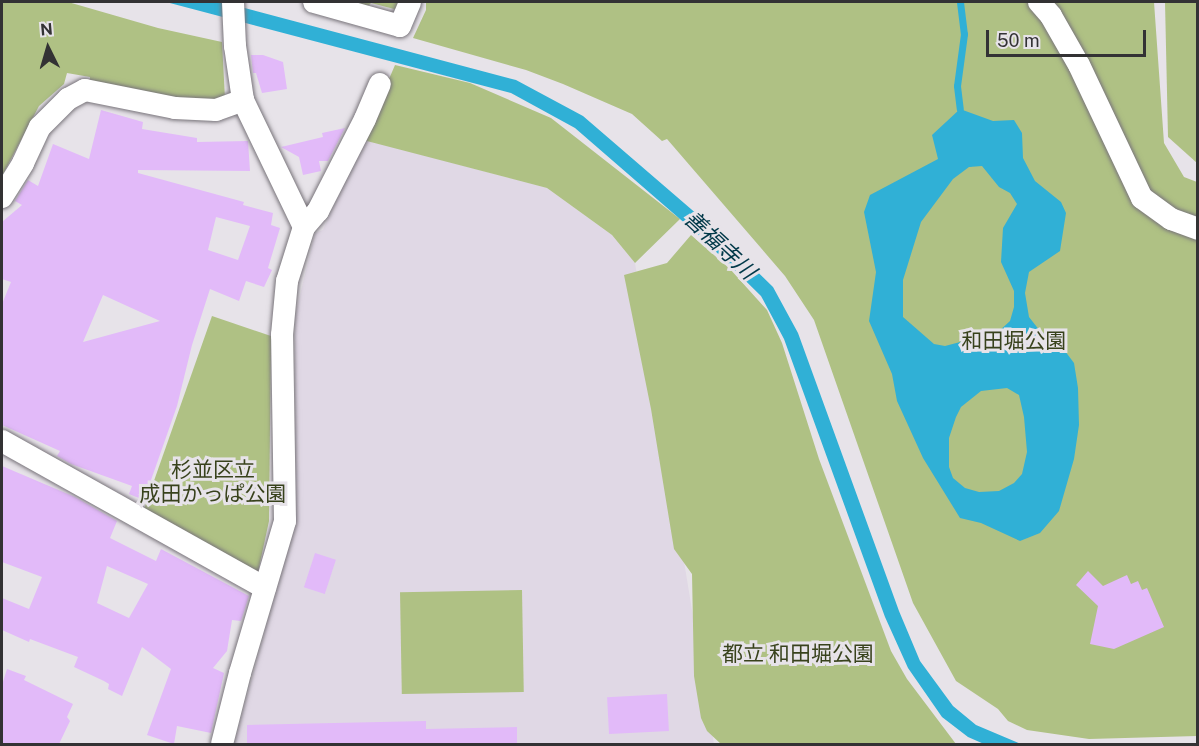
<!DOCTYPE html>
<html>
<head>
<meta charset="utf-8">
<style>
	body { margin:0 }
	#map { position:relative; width:1199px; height:746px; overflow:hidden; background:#e7e3e9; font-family:"Public Sans","Noto Sans JP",sans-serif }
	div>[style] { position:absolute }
	.built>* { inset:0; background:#e0d8e5 }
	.green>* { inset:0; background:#afc184; transform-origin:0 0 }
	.water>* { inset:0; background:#30b0d6 }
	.stream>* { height:7px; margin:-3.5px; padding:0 3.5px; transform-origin:3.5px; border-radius:3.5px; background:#30b0d6 }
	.building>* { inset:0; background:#e2baf9; transform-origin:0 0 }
	.roads { filter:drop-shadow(0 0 2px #78747a) drop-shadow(0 0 2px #78747a) }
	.minor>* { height:22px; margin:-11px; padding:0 11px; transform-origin:11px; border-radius:11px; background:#fff }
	span { translate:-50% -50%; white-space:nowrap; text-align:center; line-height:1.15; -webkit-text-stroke:6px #e7e3e9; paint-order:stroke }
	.park-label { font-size:21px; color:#38421c }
	.water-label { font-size:22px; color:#003848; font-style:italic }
	.frame { position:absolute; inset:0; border:3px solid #333234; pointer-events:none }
	.north { position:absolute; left:18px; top:18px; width:60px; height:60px; -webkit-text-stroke:4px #e7e3e9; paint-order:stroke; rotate:355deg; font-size:16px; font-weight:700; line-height:24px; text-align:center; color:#333234 }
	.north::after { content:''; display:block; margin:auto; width:21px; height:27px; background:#333234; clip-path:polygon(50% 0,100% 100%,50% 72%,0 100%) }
	.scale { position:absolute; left:986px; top:30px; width:160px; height:27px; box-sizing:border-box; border:3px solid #333234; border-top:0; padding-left:8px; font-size:18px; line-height:21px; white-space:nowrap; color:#333234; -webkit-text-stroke:4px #e7e3e9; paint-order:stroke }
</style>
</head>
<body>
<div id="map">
	<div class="built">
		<div style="clip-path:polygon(363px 139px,547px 188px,612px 235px,635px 263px,714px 744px,234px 744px,295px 520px,295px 316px,315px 233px,323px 230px)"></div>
	</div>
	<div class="green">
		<div style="clip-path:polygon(2px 2px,68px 2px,158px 28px,222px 42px,225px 99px,174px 99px,90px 83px,90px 77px,67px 73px,64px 84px,39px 106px,2px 176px)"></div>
		<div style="clip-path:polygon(345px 2px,401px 2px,398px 10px,371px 3px,368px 6px)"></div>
		<div style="clip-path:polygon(426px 2px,1154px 2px,1164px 143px,1184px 177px,1197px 182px,1197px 736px,1089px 739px,1027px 730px,1008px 721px,998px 709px,956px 681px,913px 603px,814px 320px,785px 276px,667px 139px,662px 141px,632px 114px,563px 84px,526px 70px,413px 38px,426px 10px)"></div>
		<div style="clip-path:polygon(1165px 2px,1197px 2px,1197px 163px,1168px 137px)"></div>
		<div style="clip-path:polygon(395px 65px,470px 83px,551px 118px,680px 219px,635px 263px,612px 235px,547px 188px,363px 140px)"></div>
		<div style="clip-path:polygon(691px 235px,730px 269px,767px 310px,782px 343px,819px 459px,891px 651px,907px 679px,956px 744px,721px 744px,707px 731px,701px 718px,694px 676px,692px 574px,674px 549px,651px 409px,624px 275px,667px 263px)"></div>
		<div style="clip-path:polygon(212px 316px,271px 336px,269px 521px,258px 572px,143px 512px)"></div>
		<div style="left:522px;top:590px;width:102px;height:122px;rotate:89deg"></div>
	</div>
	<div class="water">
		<div style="clip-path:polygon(166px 2px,222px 2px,516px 80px,583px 116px,713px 228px,773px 287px,798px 333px,899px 611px,920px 661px,953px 706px,976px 725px,1021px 744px,984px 744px,968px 737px,942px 717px,908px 668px,885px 617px,784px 339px,761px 296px,703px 239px,575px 128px,511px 93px)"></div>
		<div style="clip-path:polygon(evenodd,960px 109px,993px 121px,1014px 120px,1022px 133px,1023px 158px,1035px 181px,1061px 202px,1066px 213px,1060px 251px,1029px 272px,1025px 293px,1029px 317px,1040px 331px,1059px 343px,1074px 363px,1078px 388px,1079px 425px,1074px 459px,1059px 511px,1040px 533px,1020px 541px,981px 523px,960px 518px,923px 458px,897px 401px,892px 374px,869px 321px,876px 272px,864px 212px,870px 195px,938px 159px,932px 135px,960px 109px,982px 166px,999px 187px,1010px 193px,1017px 204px,1003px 228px,1001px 262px,1014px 291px,1014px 307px,1010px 321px,998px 332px,945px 346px,934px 344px,903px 317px,903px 280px,921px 222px,953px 179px,969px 167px,982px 166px,960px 109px,1007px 388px,1019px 395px,1024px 417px,1027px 452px,1022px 474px,1014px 483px,999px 491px,979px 492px,965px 488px,953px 478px,949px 467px,949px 438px,956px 417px,961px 407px,981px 391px,1007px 388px)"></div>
	</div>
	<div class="stream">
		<div style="left:960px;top:2px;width:32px;rotate:83deg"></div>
		<div style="left:964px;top:34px;width:52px;rotate:97.7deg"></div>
		<div style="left:957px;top:86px;width:23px;rotate:83deg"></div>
	</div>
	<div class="building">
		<div style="clip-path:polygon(251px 55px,263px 55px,283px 62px,287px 89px,262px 93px,256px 73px,253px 73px)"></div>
		<div style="clip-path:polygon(evenodd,101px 110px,143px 122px,142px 129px,197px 138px,197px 142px,248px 141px,250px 171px,138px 170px,138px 173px,244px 202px,243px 205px,273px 213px,271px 225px,280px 228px,268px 268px,272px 270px,264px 287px,246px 281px,239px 301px,210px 289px,192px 345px,177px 406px,144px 500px,129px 494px,132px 486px,71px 464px,57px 456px,60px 451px,2px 425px,2px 304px,11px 282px,2px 279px,2px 222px,22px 205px,15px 201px,28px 180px,38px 186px,53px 144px,89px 159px,101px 110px,216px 217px,250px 226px,238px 260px,208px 250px,216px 217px,101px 110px,103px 295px,160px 321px,83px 342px,103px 295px)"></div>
		<div style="clip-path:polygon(345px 128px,328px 161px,319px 161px,321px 171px,303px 175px,299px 157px,281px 147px,323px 137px,322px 133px)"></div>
		<div style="clip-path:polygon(evenodd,2px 466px,75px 497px,117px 521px,110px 538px,156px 561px,161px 549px,249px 596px,241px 621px,232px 620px,227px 651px,213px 668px,224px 673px,211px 733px,177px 726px,174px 744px,147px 735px,171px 669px,142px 647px,122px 696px,108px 689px,109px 684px,104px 681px,74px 667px,78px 657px,30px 639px,29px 642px,2px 630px,2px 598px,29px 609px,42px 577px,2px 562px,2px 466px,107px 566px,148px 584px,129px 618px,97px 603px,107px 566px)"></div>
		<div style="left:315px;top:553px;width:22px;height:36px;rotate:18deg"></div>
		<div style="clip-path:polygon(1088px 571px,1103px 586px,1127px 575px,1131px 584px,1138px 581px,1142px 590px,1147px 588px,1164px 627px,1114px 649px,1090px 644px,1098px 606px,1076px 585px)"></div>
		<div style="clip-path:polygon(7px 669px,26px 676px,24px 680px,73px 704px,67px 717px,70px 721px,59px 744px,2px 744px,2px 685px)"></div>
		<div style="left:667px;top:694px;width:37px;height:60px;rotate:87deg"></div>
		<div style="clip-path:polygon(426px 721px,426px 729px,517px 727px,517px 744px,247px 744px,247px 725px)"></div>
	</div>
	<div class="roads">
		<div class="minor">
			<div style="left:314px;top:2px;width:89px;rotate:15.6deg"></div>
			<div style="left:400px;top:26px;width:26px;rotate:-67deg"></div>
			<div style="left:1039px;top:2px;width:18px;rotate:49deg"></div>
			<div style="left:1051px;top:16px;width:56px;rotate:60.3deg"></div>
			<div style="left:1079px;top:65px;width:147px;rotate:64.7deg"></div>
			<div style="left:1142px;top:198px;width:36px;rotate:36deg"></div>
			<div style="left:1171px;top:219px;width:29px;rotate:20deg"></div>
			<div style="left:2px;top:197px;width:40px;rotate:-58deg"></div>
			<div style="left:23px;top:163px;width:40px;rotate:-65deg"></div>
			<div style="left:40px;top:127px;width:40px;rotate:-45deg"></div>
			<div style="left:68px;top:99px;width:19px;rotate:-28deg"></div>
			<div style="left:85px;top:90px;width:92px;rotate:11.3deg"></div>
			<div style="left:175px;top:108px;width:41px;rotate:2.8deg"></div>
			<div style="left:216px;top:110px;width:29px;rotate:-20deg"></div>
			<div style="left:304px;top:227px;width:21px;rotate:-49deg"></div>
			<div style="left:318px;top:211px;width:103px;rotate:-62.9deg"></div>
			<div style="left:365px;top:119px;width:38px;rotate:-67deg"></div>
			<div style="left:2px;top:441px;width:301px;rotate:29.2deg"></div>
			<div style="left:222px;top:744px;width:73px;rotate:-75.8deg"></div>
			<div style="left:240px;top:673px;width:159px;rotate:-73.5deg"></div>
			<div style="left:285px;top:521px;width:186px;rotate:-90.9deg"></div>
			<div style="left:282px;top:335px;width:54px;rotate:-84.7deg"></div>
			<div style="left:287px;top:281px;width:57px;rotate:-72.5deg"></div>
			<div style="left:304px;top:227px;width:141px;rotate:-115.7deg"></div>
			<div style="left:243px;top:100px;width:55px;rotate:-98.4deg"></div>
			<div style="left:235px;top:46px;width:44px;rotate:-92.6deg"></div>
		</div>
	</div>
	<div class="park-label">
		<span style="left:1014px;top:341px">和田堀公園</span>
		<span style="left:213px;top:482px">杉並区立<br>成田かっぱ公園</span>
		<span style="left:798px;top:654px">都立 和田堀公園</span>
	</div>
	<div class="water-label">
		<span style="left:720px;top:245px;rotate:43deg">善福寺川</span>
	</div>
	<div class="frame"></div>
	<div class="north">N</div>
	<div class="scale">50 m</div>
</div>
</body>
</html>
